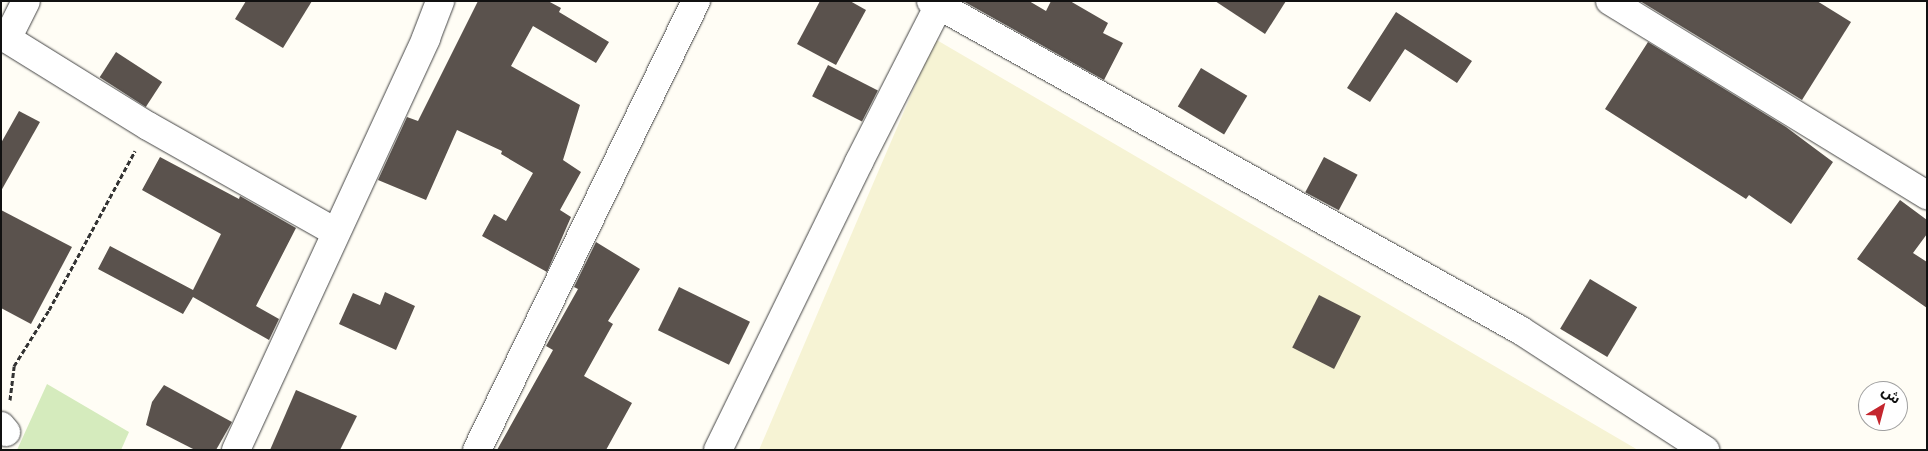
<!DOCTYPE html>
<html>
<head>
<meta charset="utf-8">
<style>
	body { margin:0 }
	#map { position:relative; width:1928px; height:451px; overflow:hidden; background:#fffdf5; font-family:"Libre Baskerville","Noto Sans Arabic",serif }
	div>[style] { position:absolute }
	.farmland>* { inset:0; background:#f6f3d4 }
	.green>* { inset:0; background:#d5ebbd }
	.building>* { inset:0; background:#5a524d; transform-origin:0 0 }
	.path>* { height:3px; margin-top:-1.5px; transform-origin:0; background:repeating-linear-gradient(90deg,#333 0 5px,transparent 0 7.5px) }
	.roads { filter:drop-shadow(0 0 1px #444) drop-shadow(0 0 1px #444) }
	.minor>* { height:28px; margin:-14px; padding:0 14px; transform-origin:14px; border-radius:14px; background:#fff }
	span { translate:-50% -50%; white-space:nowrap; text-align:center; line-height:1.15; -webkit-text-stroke:5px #fff; paint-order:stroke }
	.frame { position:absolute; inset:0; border:2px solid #111; pointer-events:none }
	.north { position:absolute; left:1858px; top:381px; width:50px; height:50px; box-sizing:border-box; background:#fff; border:1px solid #a0a0a0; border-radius:50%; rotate:37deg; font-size:14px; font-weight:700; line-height:20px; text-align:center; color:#111 }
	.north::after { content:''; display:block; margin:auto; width:18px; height:22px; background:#c4262e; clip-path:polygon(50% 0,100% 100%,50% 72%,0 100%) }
</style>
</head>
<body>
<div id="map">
	<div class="farmland">
		<div style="clip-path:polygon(935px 39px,1638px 450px,759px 450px)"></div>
	</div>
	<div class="green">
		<div style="clip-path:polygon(47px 384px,129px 432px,121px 450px,17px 450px)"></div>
	</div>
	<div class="building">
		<div style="clip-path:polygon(246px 1px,312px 1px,283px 48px,235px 19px)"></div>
		<div style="clip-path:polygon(478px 1px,548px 1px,561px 8px,559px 12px,609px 42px,596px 63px,533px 26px,511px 66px,580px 105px,563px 160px,581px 172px,560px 210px,571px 217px,547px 272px,482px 236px,494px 214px,506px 221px,533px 173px,501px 154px,502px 151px,457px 130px,426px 200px,378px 180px,407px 117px,418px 121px)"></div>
		<div style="clip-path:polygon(820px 1px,850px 1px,866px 10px,836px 65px,797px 44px)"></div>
		<div style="clip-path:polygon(963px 1px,1029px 1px,1046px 11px,1051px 1px,1070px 1px,1108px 23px,1103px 33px,1123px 43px,1104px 80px)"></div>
		<div style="clip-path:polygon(1215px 1px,1286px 1px,1265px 34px)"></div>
		<div style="clip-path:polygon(1640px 1px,1817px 1px,1851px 22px,1802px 100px)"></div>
		<div style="clip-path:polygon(1396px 12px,1472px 61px,1457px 83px,1405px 49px,1370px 102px,1347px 88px)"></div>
		<div style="clip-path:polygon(1648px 42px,1786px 127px,1833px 162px,1791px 224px,1749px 195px,1746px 199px,1605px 109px)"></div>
		<div style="left:116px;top:52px;width:55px;height:30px;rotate:33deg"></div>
		<div style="left:828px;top:65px;width:56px;height:35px;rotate:27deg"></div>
		<div style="left:1201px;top:68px;width:54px;height:45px;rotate:31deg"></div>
		<div style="clip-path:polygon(19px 111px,40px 122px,1px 191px,1px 143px)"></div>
		<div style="clip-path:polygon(160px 157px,239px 199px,240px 196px,296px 228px,256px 306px,279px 319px,269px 340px,193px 297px,183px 314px,98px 269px,110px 246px,193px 290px,221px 234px,142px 190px)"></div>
		<div style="left:1324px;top:157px;width:38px;height:40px;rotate:28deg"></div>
		<div style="clip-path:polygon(1900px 200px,1927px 220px,1927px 234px,1913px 253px,1927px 262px,1927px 308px,1857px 259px)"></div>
		<div style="clip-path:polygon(1px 210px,72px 247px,31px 324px,1px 308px)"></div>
		<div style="clip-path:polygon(596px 242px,640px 269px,608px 321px,613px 324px,584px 376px,632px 403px,606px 450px,497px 450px,553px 350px,546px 346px,578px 289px,574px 287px)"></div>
		<div style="left:1590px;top:279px;width:55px;height:58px;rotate:31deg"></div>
		<div style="left:679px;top:287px;width:79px;height:48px;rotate:26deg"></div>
		<div style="clip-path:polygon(385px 292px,415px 306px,396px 350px,339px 324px,353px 293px,380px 305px)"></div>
		<div style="left:1319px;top:295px;width:47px;height:59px;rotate:27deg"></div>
		<div style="clip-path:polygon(164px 385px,232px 422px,216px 450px,195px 450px,146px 425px,152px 402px)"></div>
		<div style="clip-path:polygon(296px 390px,357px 416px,340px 450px,270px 450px)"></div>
	</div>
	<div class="path">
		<div style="left:10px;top:400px;width:34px;rotate:-83deg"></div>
		<div style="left:14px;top:366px;width:66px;rotate:-58deg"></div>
		<div style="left:49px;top:310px;width:181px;rotate:-61.6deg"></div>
	</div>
	<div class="roads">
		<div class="minor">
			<div style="left:931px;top:1px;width:675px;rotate:29.19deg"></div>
			<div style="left:1520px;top:330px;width:221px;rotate:33deg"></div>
			<div style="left:1610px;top:1px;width:372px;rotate:31.5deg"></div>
			<div style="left:1px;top:35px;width:173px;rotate:31.8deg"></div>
			<div style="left:148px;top:126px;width:215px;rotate:29.5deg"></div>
			<div style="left:7px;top:39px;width:42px;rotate:-63.4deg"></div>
			<div style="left:1px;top:426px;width:8px;rotate:50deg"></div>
			<div style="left:236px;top:450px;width:454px;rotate:-65.2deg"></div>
			<div style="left:426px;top:38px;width:40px;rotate:-69deg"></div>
			<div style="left:477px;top:450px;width:500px;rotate:-64deg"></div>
			<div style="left:718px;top:450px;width:321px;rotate:-63.9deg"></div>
			<div style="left:859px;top:162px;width:181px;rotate:-63deg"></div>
		</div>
	</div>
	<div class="frame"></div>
	<div class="north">ش</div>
</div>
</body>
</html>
